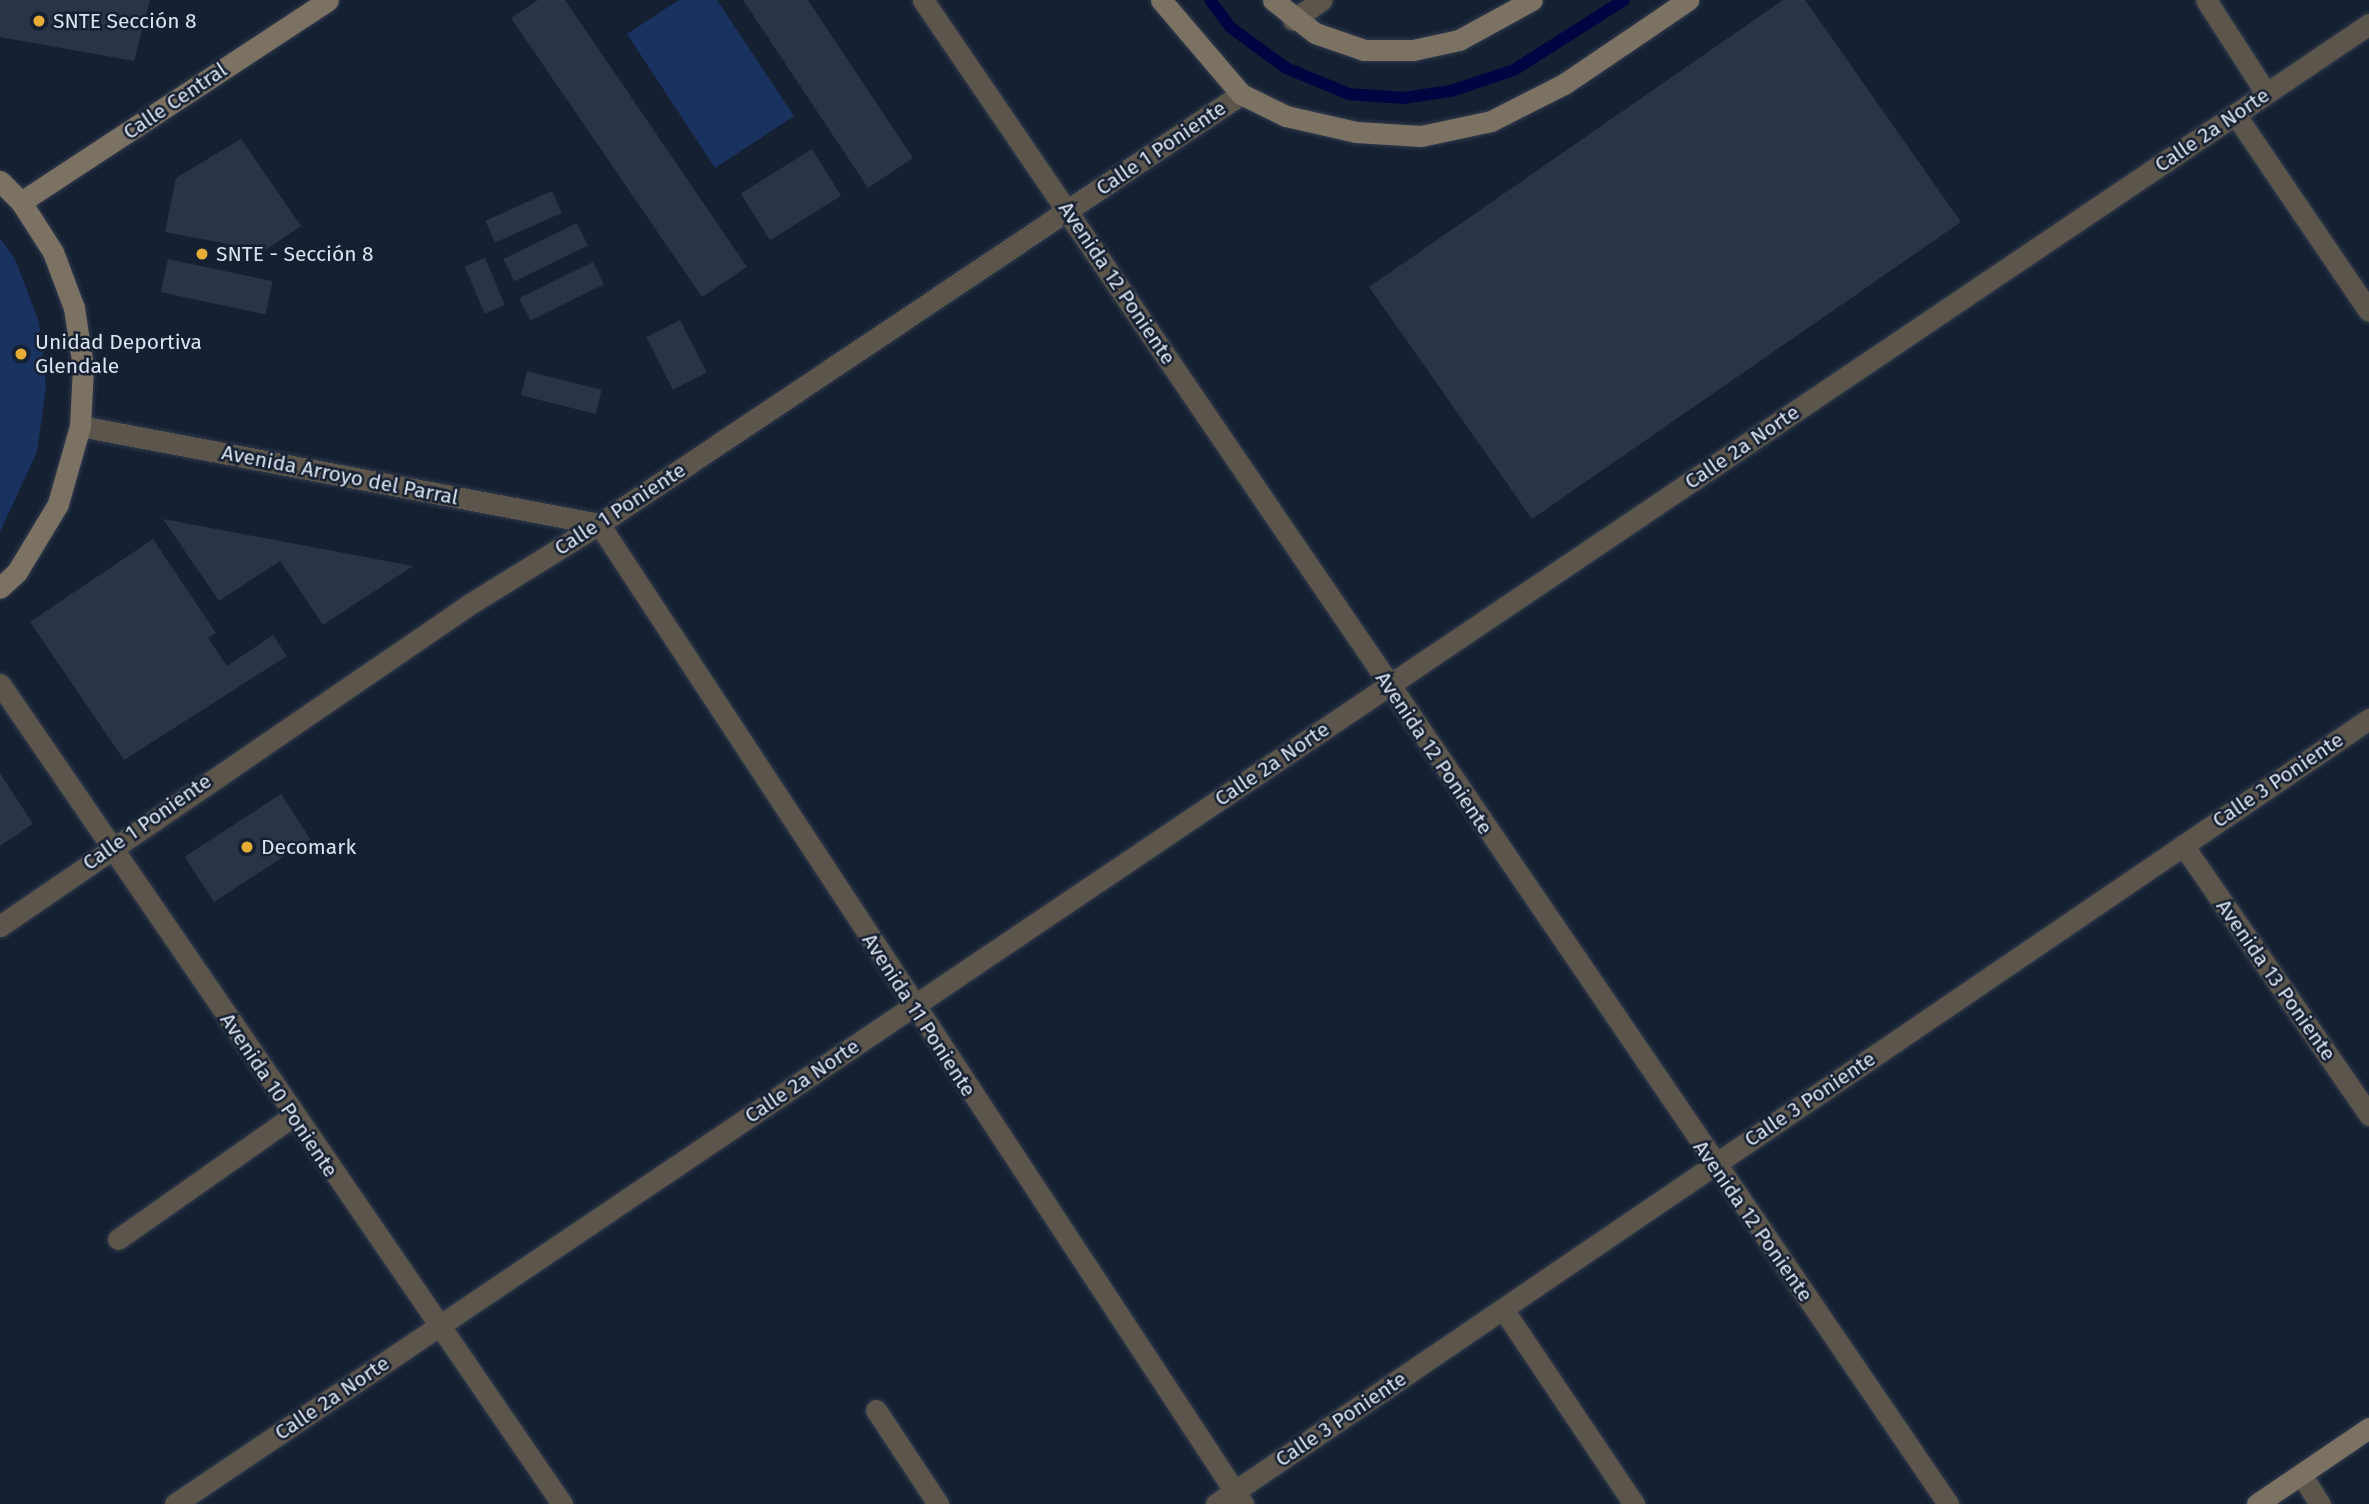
<!DOCTYPE html>
<html>
<head>
<meta charset="utf-8">
<style>
	body { margin:0 }
	#map { position:relative; width:2369px; height:1504px; overflow:hidden; background:#152032; font-family:"Fira Sans",sans-serif }
	div>[style] { position:absolute }
	.green>* { inset:0; background:#193260 }
	.stream>* { height:12px; margin:-6px; padding:0 6px; transform-origin:6px; border-radius:6px; background:#000541 }
	.building>* { inset:0; background:#293447; transform-origin:0 0 }
	.roads { filter:drop-shadow(0 0 2px #313b4d) drop-shadow(0 0 2px #313b4d) }
	.lane>* { height:21px; margin:-10.5px; padding:0 10.5px; transform-origin:10.5px; border-radius:10.5px; background:#5b554b }
	.street>* { height:21px; margin:-10.5px; padding:0 10.5px; transform-origin:10.5px; border-radius:10.5px; background:#5b554b }
	.secondary>* { height:21px; margin:-10.5px; padding:0 10.5px; transform-origin:10.5px; border-radius:10.5px; background:#7c7263 }
	.dots>* { width:19px; height:19px; translate:-50% -50%; box-sizing:border-box; border:4px solid #152032; border-radius:50% }
	span { translate:-50% -50%; white-space:nowrap; text-align:center; line-height:1.15; -webkit-text-stroke:5px #152032; paint-order:stroke }
	.poi-label { font-size:21px; color:#dce3f0 }
	.left { translate:0 -50%; text-align:left }
	.street-label { font-size:21px; color:#dce3f0 }
</style>
</head>
<body>
<div id="map">
	<div class="green">
		<div style="clip-path:polygon(679px 0,717px 0,794px 116px,715px 168px,627px 34px)"></div>
		<div style="clip-path:polygon(0 238px,15px 259px,39px 322px,46px 387px,37px 452px,0 532px)"></div>
	</div>
	<div class="stream">
		<div style="left:1210px;top:0;width:34px;rotate:53deg"></div>
		<div style="left:1230px;top:27px;width:69px;rotate:36.2deg"></div>
		<div style="left:1286px;top:68px;width:68px;rotate:22.4deg"></div>
		<div style="left:1349px;top:94px;width:54px;rotate:4.2deg"></div>
		<div style="left:1403px;top:98px;width:49px;rotate:-8.3deg"></div>
		<div style="left:1451px;top:91px;width:66px;rotate:-18.4deg"></div>
		<div style="left:1514px;top:70px;width:130px;rotate:-32.5deg"></div>
	</div>
	<div class="building">
		<div style="clip-path:polygon(0 0,150px 0,134px 61px,0 37px)"></div>
		<div style="clip-path:polygon(538px 0,565px 0,747px 267px,702px 297px,511px 18px)"></div>
		<div style="clip-path:polygon(743px 0,808px 0,913px 158px,868px 188px)"></div>
		<div style="clip-path:polygon(1783px 0,1805px 0,1961px 222px,1532px 519px,1369px 287px)"></div>
		<div style="clip-path:polygon(241px 139px,301px 226px,264px 251px,165px 232px,176px 178px)"></div>
		<div style="left:812px;top:149px;width:55px;height:84px;rotate:58deg"></div>
		<div style="left:552px;top:191px;width:24px;height:73px;rotate:66deg"></div>
		<div style="left:577px;top:223px;width:25px;height:82px;rotate:64deg"></div>
		<div style="left:485px;top:258px;width:51px;height:22px;rotate:67deg"></div>
		<div style="left:168px;top:259px;width:107px;height:34px;rotate:12deg"></div>
		<div style="left:593px;top:262px;width:25px;height:82px;rotate:64deg"></div>
		<div style="left:680px;top:320px;width:59px;height:38px;rotate:63deg"></div>
		<div style="left:527px;top:371px;width:77px;height:25px;rotate:14deg"></div>
		<div style="clip-path:polygon(163px 519px,413px 566px,323px 625px,280px 561px,219px 601px)"></div>
		<div style="clip-path:polygon(153px 539px,216px 633px,208px 638px,227px 666px,273px 635px,287px 656px,124px 760px,30px 622px)"></div>
		<div style="clip-path:polygon(0 773px,33px 824px,0 846px)"></div>
		<div style="left:281px;top:794px;width:54px;height:115px;rotate:57deg"></div>
	</div>
	<div class="roads">
		<div class="lane">
			<div style="left:2206px;top:0;width:111px;rotate:57.2deg"></div>
		</div>
		<div class="street">
			<div style="left:923px;top:0;width:1820px;rotate:55.72deg"></div>
			<div style="left:1293px;top:20px;width:35px;rotate:-35deg"></div>
			<div style="left:2235px;top:114px;width:238px;rotate:55.8deg"></div>
			<div style="left:80px;top:426px;width:528px;rotate:10.69deg"></div>
			<div style="left:599px;top:524px;width:1173px;rotate:56.69deg"></div>
			<div style="left:0;top:684px;width:994px;rotate:55.57deg"></div>
			<div style="left:2183px;top:845px;width:328px;rotate:55.4deg"></div>
			<div style="left:0;top:926px;width:570px;rotate:-34.42deg"></div>
			<div style="left:470px;top:604px;width:152px;rotate:-31.8deg"></div>
			<div style="left:599px;top:524px;width:773px;rotate:-33.81deg"></div>
			<div style="left:118px;top:1239px;width:214px;rotate:-35.1deg"></div>
			<div style="left:1503px;top:1309px;width:235px;rotate:56.1deg"></div>
			<div style="left:876px;top:1410px;width:113px;rotate:56.6deg"></div>
			<div style="left:2301px;top:1474px;width:36px;rotate:58deg"></div>
			<div style="left:175px;top:1504px;width:2647px;rotate:-34deg"></div>
			<div style="left:1216px;top:1504px;width:1395px;rotate:-34.25deg"></div>
		</div>
		<div class="secondary">
			<div style="left:1161px;top:0;width:123px;rotate:49.6deg"></div>
			<div style="left:1241px;top:94px;width:50px;rotate:26.1deg"></div>
			<div style="left:1286px;top:116px;width:72px;rotate:12.9deg"></div>
			<div style="left:1356px;top:132px;width:65px;rotate:3.5deg"></div>
			<div style="left:1421px;top:136px;width:72px;rotate:-12.1deg"></div>
			<div style="left:1491px;top:121px;width:82px;rotate:-26.9deg"></div>
			<div style="left:1564px;top:84px;width:150px;rotate:-34.1deg"></div>
			<div style="left:1273px;top:0;width:53px;rotate:38.2deg"></div>
			<div style="left:1315px;top:33px;width:52px;rotate:19.1deg"></div>
			<div style="left:1364px;top:50px;width:49px"></div>
			<div style="left:1413px;top:50px;width:47px;rotate:-12.3deg"></div>
			<div style="left:1459px;top:40px;width:83px;rotate:-28.7deg"></div>
			<div style="left:0;top:181px;width:30px;rotate:45deg"></div>
			<div style="left:21px;top:202px;width:59px;rotate:57.4deg"></div>
			<div style="left:53px;top:252px;width:60px;rotate:69.4deg"></div>
			<div style="left:74px;top:308px;width:60px;rotate:81.3deg"></div>
			<div style="left:83px;top:367px;width:59px;rotate:92.9deg"></div>
			<div style="left:80px;top:426px;width:81px;rotate:105.8deg"></div>
			<div style="left:58px;top:504px;width:79px;rotate:121.1deg"></div>
			<div style="left:17px;top:572px;width:23px;rotate:137deg"></div>
			<div style="left:21px;top:202px;width:367px;rotate:-33.3deg"></div>
			<div style="left:2257px;top:1504px;width:135px;rotate:-34.2deg"></div>
		</div>
	</div>
	<div class="dots">
		<div style="left:39px;top:21px;background:#e7ac36"></div>
		<div style="left:202px;top:254px;background:#e7ac36"></div>
		<div style="left:21px;top:354px;background:#e7ac36"></div>
		<div style="left:247px;top:847px;background:#e7ac36"></div>
	</div>
	<div class="poi-label">
		<span class="left" style="left:53px;top:21px">SNTE Sección 8</span>
		<span class="left" style="left:216px;top:254px">SNTE - Sección 8</span>
		<span class="left" style="left:35px;top:354px">Unidad Deportiva<br>Glendale</span>
		<span class="left" style="left:261px;top:847px">Decomark</span>
	</div>
	<div class="street-label">
		<span style="left:175px;top:101px;rotate:-34deg">Calle Central</span>
		<span style="left:2212px;top:130px;rotate:-34deg">Calle 2a Norte</span>
		<span style="left:1161px;top:148px;rotate:-34deg">Calle 1 Poniente</span>
		<span style="left:1117px;top:283px;rotate:56deg">Avenida 12 Poniente</span>
		<span style="left:1742px;top:447px;rotate:-34deg">Calle 2a Norte</span>
		<span style="left:340px;top:475px;rotate:11deg">Avenida Arroyo del Parral</span>
		<span style="left:620px;top:509px;rotate:-33deg">Calle 1 Poniente</span>
		<span style="left:1434px;top:753px;rotate:56deg">Avenida 12 Poniente</span>
		<span style="left:1272px;top:764px;rotate:-34deg">Calle 2a Norte</span>
		<span style="left:2278px;top:780px;rotate:-34deg">Calle 3 Poniente</span>
		<span style="left:147px;top:822px;rotate:-35deg">Calle 1 Poniente</span>
		<span style="left:2276px;top:980px;rotate:55deg">Avenida 13 Poniente</span>
		<span style="left:919px;top:1015px;rotate:57deg">Avenida 11 Poniente</span>
		<span style="left:802px;top:1081px;rotate:-34deg">Calle 2a Norte</span>
		<span style="left:279px;top:1095px;rotate:56deg">Avenida 10 Poniente</span>
		<span style="left:1810px;top:1099px;rotate:-34deg">Calle 3 Poniente</span>
		<span style="left:1753px;top:1221px;rotate:55deg">Avenida 12 Poniente</span>
		<span style="left:332px;top:1398px;rotate:-34deg">Calle 2a Norte</span>
		<span style="left:1341px;top:1419px;rotate:-34deg">Calle 3 Poniente</span>
	</div>
</div>
</body>
</html>
